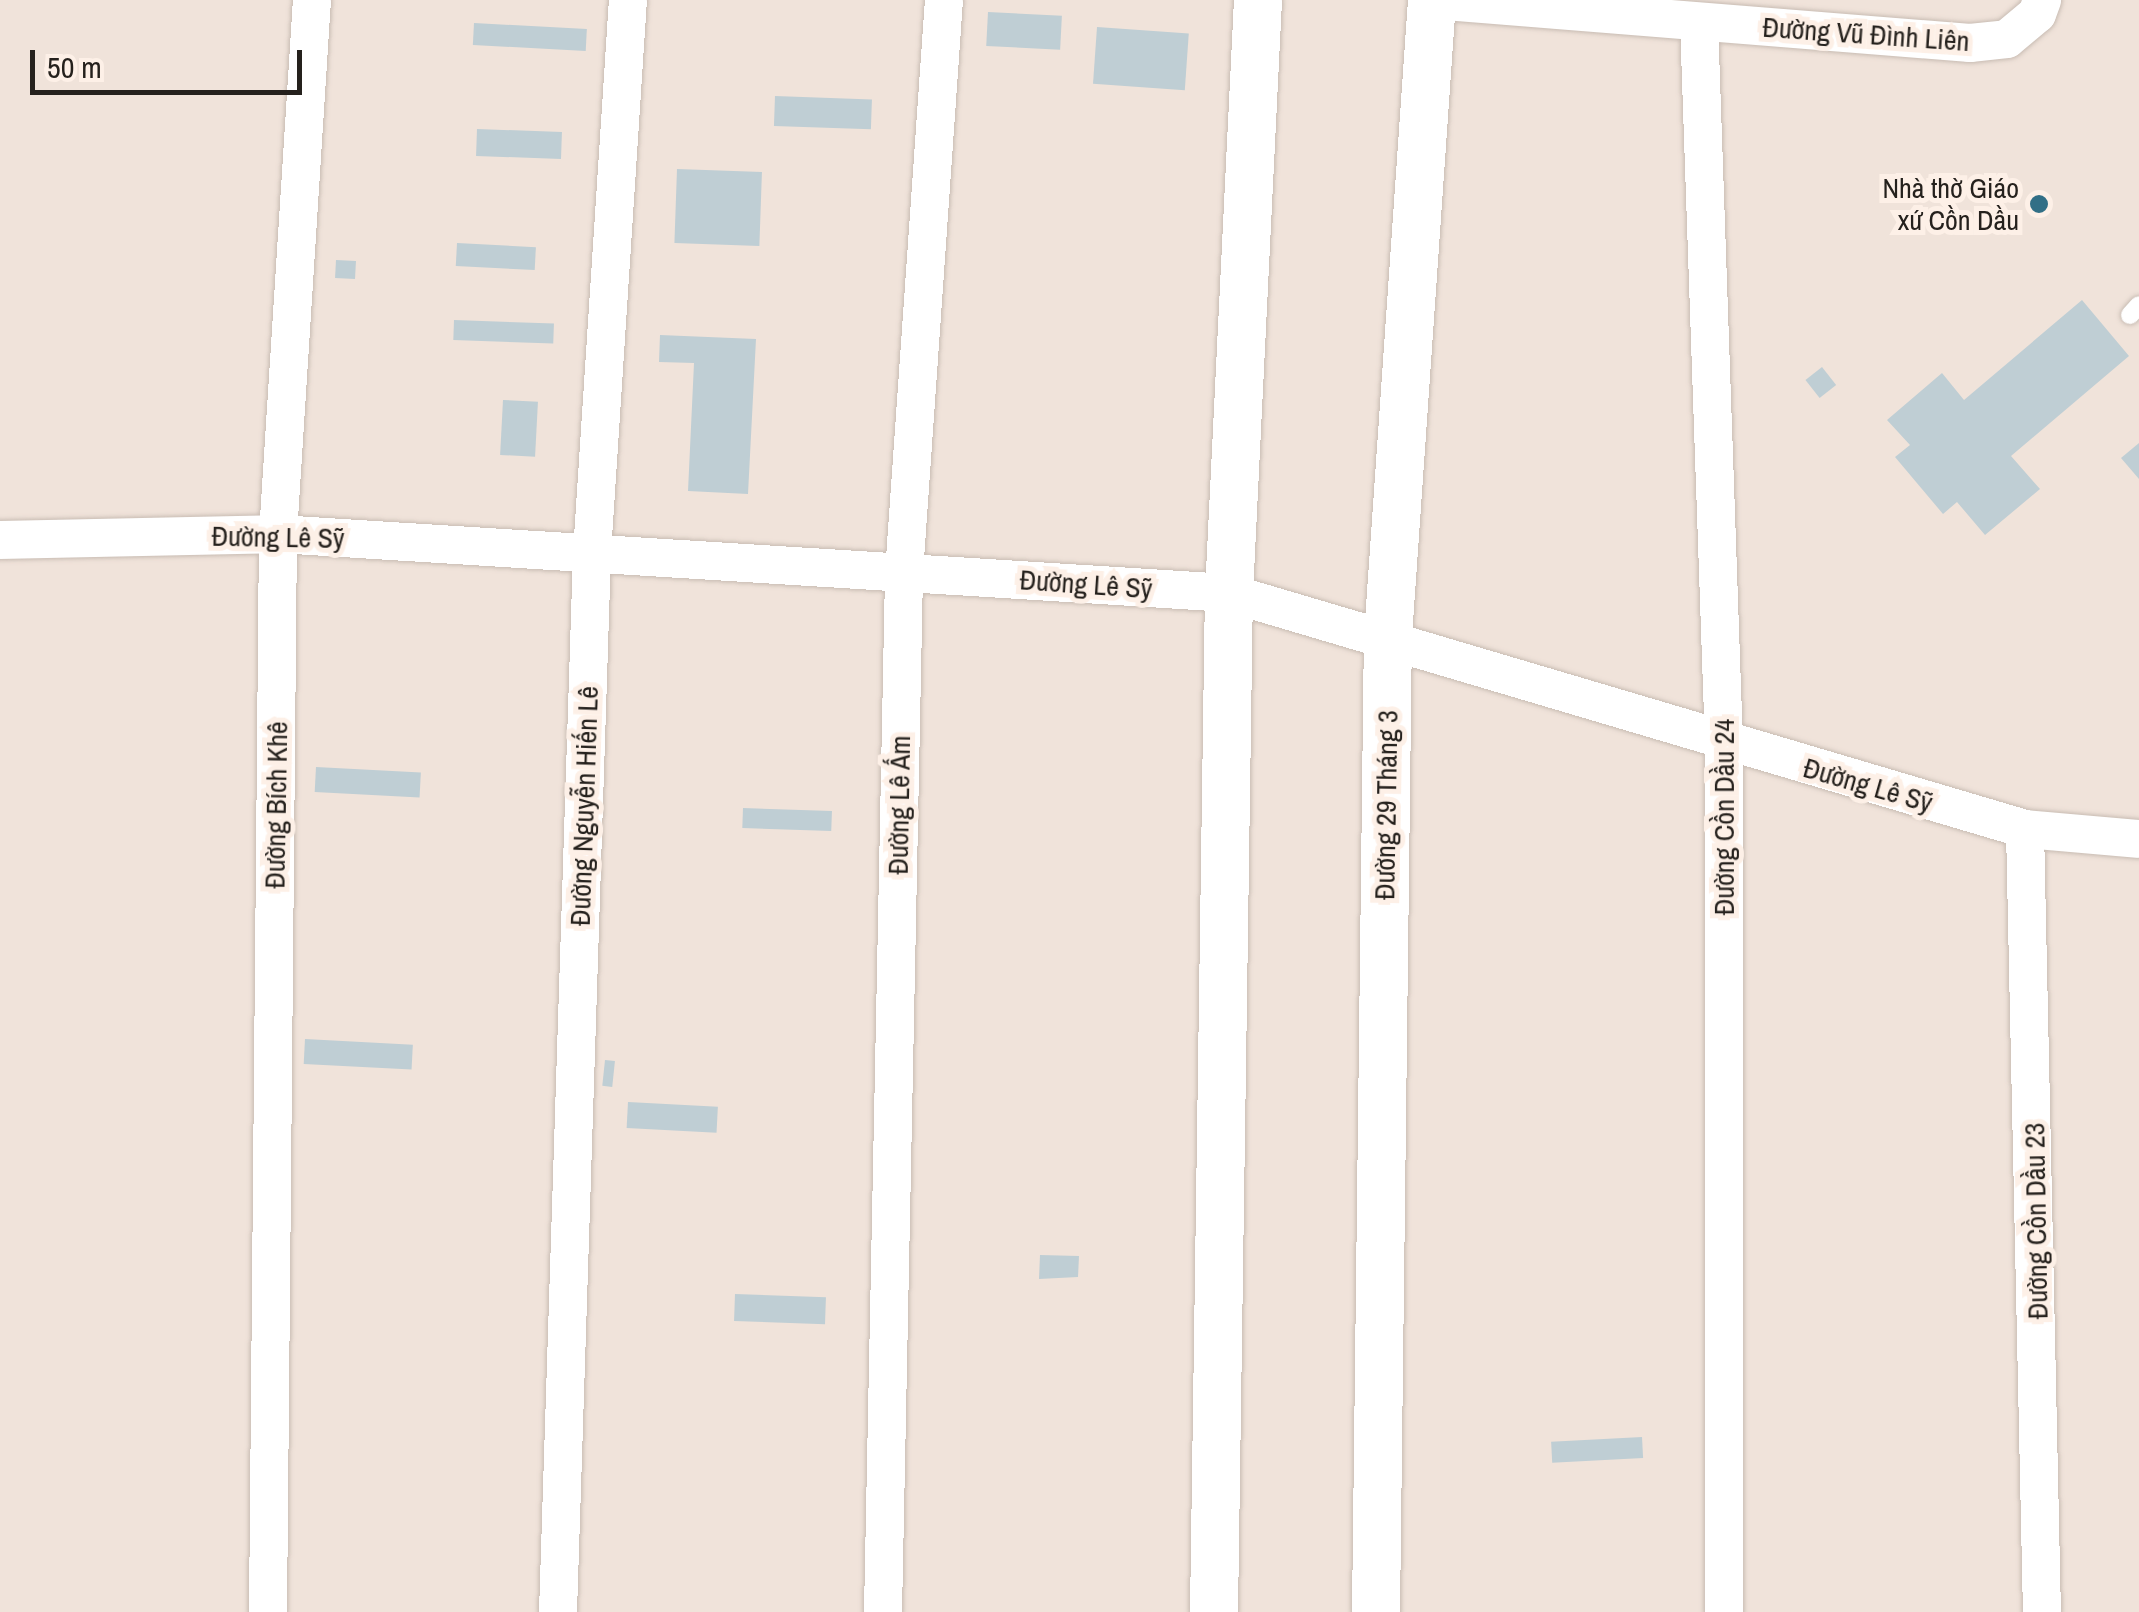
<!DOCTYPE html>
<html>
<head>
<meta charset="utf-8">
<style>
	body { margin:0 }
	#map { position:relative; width:2139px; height:1612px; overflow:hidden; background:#f0e3da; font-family:"Archivo Narrow",sans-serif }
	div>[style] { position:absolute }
	.building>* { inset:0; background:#bfced4; transform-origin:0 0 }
	.roads { filter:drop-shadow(0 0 2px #c8bcb3) drop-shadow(0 0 2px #c8bcb3) }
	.service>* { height:18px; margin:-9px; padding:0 9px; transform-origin:9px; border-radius:9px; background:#fff }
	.minor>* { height:38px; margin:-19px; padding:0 19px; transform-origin:19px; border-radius:19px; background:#fff }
	.tertiary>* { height:48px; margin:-24px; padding:0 24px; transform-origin:24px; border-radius:24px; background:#fff }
	.dots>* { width:28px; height:28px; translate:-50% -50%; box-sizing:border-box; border:5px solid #fdf0e7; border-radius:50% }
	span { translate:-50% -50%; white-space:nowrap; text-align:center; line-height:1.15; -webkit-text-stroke:10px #fdf0e7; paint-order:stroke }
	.street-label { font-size:28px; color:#25211d }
	.poi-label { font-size:28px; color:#25211d }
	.right { translate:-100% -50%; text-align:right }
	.scale { position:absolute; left:30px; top:50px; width:272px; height:45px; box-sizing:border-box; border:5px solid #25211d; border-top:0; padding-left:12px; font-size:30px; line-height:35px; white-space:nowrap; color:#25211d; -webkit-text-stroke:8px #fdf0e7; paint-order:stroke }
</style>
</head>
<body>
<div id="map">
	<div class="building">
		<div style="left:988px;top:12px;width:74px;height:34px;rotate:3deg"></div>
		<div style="left:474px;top:23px;width:113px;height:22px;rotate:3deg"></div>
		<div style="left:1097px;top:27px;width:92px;height:57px;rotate:4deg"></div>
		<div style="left:775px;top:96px;width:97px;height:30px;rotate:2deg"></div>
		<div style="left:477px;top:129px;width:85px;height:27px;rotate:2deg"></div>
		<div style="left:677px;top:169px;width:85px;height:74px;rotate:2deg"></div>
		<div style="left:457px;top:243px;width:79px;height:23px;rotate:3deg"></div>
		<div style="left:336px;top:260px;width:20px;height:18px;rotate:3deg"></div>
		<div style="clip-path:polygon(2082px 300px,2129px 356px,2011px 456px,2040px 489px,1985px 535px,1957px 502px,1943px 514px,1895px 457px,1910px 445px,1887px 420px,1942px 373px,1964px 400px)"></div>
		<div style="left:454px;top:320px;width:100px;height:20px;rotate:2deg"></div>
		<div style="clip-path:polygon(660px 335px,756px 339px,748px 494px,688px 491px,694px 363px,659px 362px)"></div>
		<div style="left:1822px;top:367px;width:23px;height:21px;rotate:52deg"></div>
		<div style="left:503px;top:400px;width:35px;height:55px;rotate:3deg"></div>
		<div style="clip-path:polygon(2139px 443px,2139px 479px,2121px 458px)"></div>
		<div style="left:316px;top:767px;width:105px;height:25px;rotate:3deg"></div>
		<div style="left:743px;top:808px;width:89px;height:20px;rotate:2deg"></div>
		<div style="left:305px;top:1039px;width:108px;height:25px;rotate:3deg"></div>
		<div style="left:605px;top:1060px;width:10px;height:26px;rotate:6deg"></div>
		<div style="left:628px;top:1102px;width:90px;height:26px;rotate:3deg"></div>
		<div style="clip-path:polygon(1040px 1255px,1079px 1256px,1078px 1277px,1039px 1279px)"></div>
		<div style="left:735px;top:1294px;width:91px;height:27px;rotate:2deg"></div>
		<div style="left:1642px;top:1437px;width:21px;height:91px;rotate:87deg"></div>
	</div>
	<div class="roads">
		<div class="service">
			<div style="left:2130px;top:315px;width:13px;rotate:-48deg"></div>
		</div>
		<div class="minor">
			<div style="left:1433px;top:0;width:539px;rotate:4.58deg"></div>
			<div style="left:1970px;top:43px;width:37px;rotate:-6deg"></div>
			<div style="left:2007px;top:39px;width:39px;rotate:-40deg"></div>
			<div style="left:2037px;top:14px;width:15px;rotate:-70deg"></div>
			<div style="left:1699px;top:22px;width:723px;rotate:88.02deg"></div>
			<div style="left:1724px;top:745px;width:867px;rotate:90deg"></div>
			<div style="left:0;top:540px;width:278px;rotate:-1.2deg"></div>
			<div style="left:278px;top:534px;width:953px;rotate:3.55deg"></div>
			<div style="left:1229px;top:593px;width:830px;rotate:16.51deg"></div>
			<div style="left:2025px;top:829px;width:114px;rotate:5deg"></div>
			<div style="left:2025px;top:829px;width:783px;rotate:88.76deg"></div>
			<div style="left:268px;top:1612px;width:1078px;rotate:-89.47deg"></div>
			<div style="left:278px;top:534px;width:535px;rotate:-86.36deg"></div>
			<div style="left:558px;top:1612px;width:1060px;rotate:-88.16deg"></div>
			<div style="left:592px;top:553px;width:554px;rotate:-86.28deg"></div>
			<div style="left:883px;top:1612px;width:1039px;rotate:-88.84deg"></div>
			<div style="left:904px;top:573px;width:574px;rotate:-86.01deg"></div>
		</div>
		<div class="tertiary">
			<div style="left:1214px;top:1612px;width:1019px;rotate:-89.16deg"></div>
			<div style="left:1229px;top:593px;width:594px;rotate:-87.2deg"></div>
			<div style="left:1376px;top:1612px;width:976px;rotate:-89.3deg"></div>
			<div style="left:1388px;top:636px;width:638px;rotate:-86.04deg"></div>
		</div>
	</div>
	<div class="dots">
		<div style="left:2039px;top:204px;background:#326f86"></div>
	</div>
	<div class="street-label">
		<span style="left:1866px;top:34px;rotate:4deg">Đường Vũ Đình Liên</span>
		<span style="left:278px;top:537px;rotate:1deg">Đường Lê Sỹ</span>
		<span style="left:1086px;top:584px;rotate:4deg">Đường Lê Sỹ</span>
		<span style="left:1868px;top:785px;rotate:16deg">Đường Lê Sỹ</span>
		<span style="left:276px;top:805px;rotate:-89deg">Đường Bích Khê</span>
		<span style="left:899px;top:805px;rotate:-89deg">Đường Lê Ấm</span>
		<span style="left:1386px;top:805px;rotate:-89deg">Đường 29 Tháng 3</span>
		<span style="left:584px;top:806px;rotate:-88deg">Đường Nguyễn Hiến Lê</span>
		<span style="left:1724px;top:817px;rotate:-90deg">Đường Cồn Dầu 24</span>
		<span style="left:2036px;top:1221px;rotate:-91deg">Đường Cồn Dầu 23</span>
	</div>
	<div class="poi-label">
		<span class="right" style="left:2019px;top:204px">Nhà thờ Giáo<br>xứ Cồn Dầu</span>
	</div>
	<div class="scale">50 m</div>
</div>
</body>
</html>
